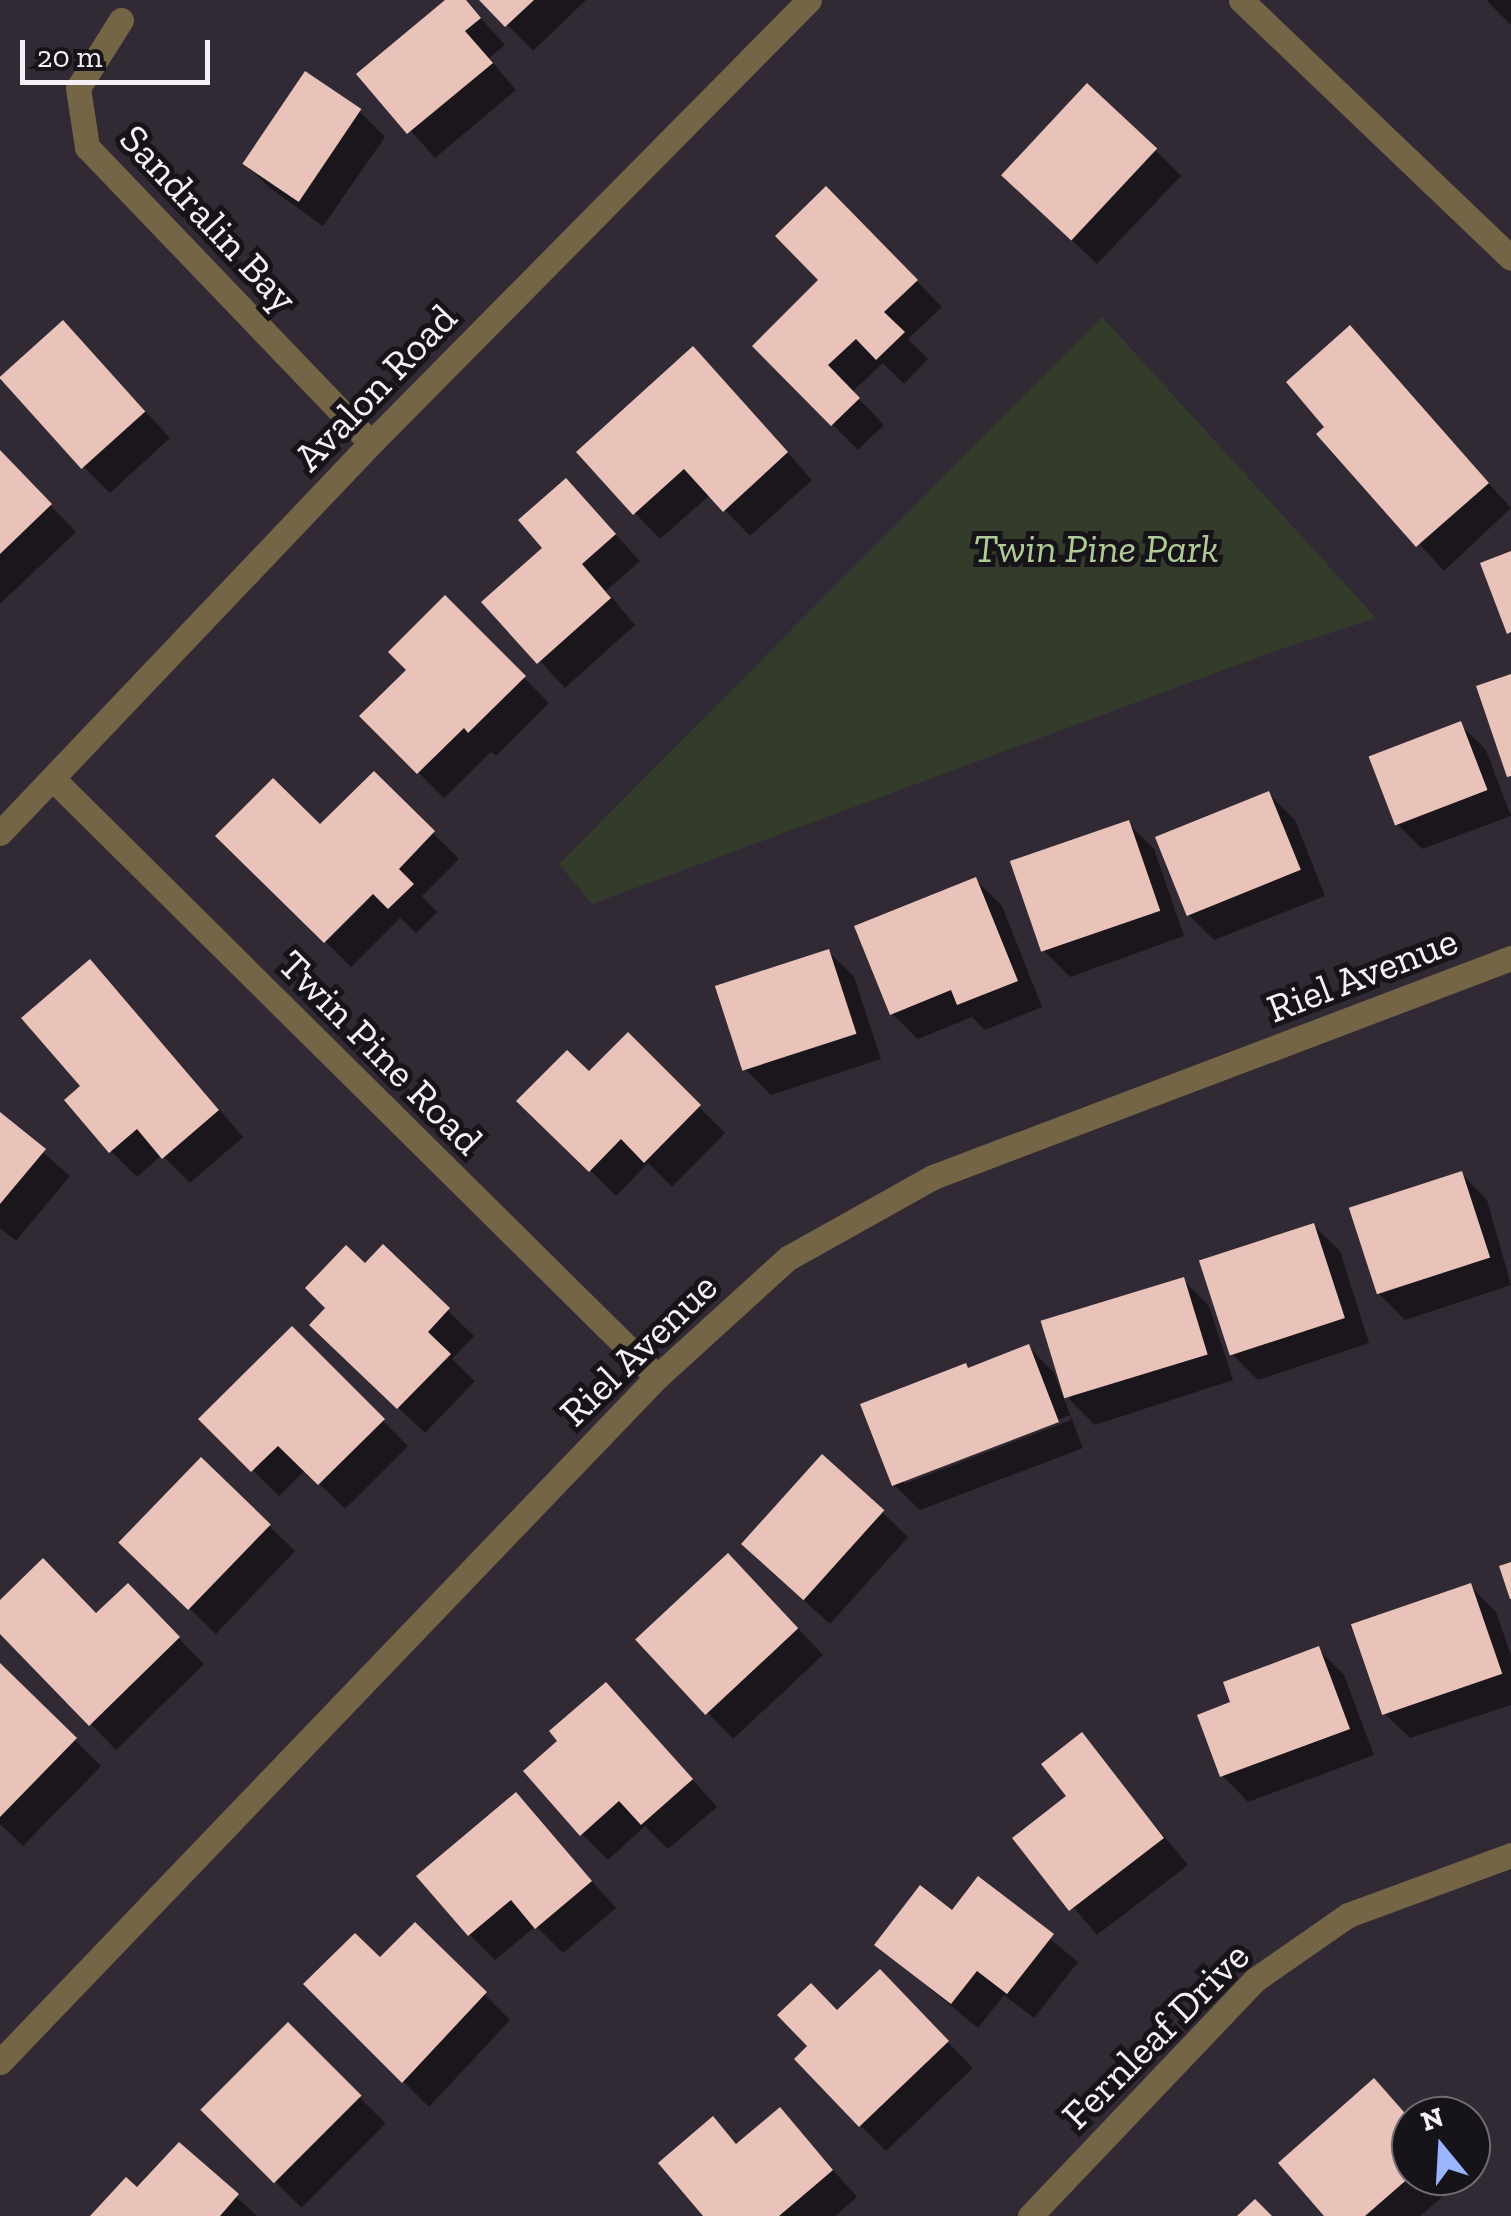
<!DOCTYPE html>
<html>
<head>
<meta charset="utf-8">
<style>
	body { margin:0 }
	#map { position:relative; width:1511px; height:2216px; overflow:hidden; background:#312a35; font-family:"Zilla Slab",serif }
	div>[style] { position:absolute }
	.green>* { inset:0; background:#333c2b }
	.shadow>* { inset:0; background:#0007; transform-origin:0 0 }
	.building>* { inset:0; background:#e9c3ba; transform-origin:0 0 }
	.street>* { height:25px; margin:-12.5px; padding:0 12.5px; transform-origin:12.5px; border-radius:12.5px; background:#746547 }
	span { translate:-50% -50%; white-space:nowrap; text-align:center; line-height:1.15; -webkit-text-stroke:10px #171419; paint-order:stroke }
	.street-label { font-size:40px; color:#f5f0f8 }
	.park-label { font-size:40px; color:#b1cb97; font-style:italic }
	.north { position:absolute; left:1391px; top:2096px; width:100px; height:100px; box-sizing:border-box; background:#171419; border:2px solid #706c72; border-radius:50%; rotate:342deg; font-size:28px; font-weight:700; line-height:40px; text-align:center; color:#f5f0f8 }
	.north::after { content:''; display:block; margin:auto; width:35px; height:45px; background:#99b5fd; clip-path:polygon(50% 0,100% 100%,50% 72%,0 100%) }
	.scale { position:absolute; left:20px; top:40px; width:190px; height:45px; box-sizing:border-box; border:5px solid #f5f0f8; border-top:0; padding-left:12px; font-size:30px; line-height:35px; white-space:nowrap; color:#f5f0f8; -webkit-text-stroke:8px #171419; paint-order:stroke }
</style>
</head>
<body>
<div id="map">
	<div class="green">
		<div style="clip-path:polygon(1102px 317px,1376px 618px,1275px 651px,592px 904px,559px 864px)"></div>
	</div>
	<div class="shadow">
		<div style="clip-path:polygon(449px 0,464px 0,505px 45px,489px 58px,516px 90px,435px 158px,360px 74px)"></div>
		<div style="clip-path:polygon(483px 0,586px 0,533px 51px)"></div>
		<div style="clip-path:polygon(1487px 0,1511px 0,1511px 25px,1489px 3px)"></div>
		<div style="clip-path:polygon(306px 74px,359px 111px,385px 137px,323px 226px,270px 188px,244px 163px)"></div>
		<div style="clip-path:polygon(1155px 150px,1181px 176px,1097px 264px,1030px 200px)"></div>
		<div style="clip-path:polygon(826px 189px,942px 307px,908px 339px,928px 359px,904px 384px,883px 363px,852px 392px,884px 425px,858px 450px,755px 346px,822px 280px)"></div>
		<div style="clip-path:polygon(1350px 329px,1511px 508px,1444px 571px,1320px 434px,1328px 427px)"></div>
		<div style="clip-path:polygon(88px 349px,170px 438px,110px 493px,84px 467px)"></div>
		<div style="clip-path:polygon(718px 375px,812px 480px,750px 536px,710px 495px,660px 539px,635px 513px)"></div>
		<div style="clip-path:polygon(0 453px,76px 532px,0 604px)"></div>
		<div style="clip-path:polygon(566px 481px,640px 561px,606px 591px,635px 625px,565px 688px,485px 602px,546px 548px)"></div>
		<div style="clip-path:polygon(445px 599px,549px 703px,496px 756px,491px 752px,444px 798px,362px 716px,410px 670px)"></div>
		<div style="clip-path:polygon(1460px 724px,1486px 750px,1511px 816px,1422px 849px,1396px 823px)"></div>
		<div style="clip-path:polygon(374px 774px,459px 859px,422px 896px,437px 912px,416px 933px,400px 918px,351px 967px,219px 836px,320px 828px)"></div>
		<div style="clip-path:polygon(1269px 794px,1295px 820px,1325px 896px,1214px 940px,1188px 914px)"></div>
		<div style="clip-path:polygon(1128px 823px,1154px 849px,1184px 936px,1070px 977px,1044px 951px)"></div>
		<div style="clip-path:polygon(976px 880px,1002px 906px,1042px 1007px,985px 1030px,972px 1017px,918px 1039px,892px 1014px)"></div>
		<div style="clip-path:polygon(829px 952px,854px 977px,881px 1059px,771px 1095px,745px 1069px)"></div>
		<div style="clip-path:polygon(115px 988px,243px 1137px,190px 1183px,162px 1155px,137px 1177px,111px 1151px,83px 1087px)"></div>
		<div style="clip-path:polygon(628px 1036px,725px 1133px,672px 1187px,648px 1163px,616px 1196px,520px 1101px,589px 1075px)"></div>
		<div style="clip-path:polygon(0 1115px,70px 1176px,16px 1241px,0 1228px)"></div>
		<div style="clip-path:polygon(1462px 1174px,1487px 1200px,1511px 1285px,1405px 1320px,1379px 1294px)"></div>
		<div style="clip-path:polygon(1314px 1226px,1340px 1251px,1369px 1343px,1258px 1380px,1232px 1354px)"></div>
		<div style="clip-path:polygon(383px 1248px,474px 1336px,452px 1359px,475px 1381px,425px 1433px,338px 1351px,365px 1267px)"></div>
		<div style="clip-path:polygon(1183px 1280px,1209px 1306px,1233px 1380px,1095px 1425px,1069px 1399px)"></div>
		<div style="clip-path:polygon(292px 1330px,408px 1446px,345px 1509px,305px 1470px,279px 1496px,201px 1419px)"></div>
		<div style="clip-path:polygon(evenodd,1029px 1347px,1054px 1373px,1083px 1448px,920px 1510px,894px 1485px,969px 1370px,1029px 1347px,1070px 1415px,1071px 1420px,904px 1484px,904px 1479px,1070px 1415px)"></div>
		<div style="clip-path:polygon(202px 1461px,295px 1551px,216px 1634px,148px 1569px)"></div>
		<div style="clip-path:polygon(882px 1512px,908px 1537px,830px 1624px,769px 1569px)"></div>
		<div style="clip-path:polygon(754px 1582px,823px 1655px,733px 1739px,638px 1640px)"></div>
		<div style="clip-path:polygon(128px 1586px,204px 1664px,116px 1750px,0 1631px,0 1603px,97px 1616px)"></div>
		<div style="clip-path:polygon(1471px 1586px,1496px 1612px,1511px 1655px,1511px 1705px,1410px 1738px,1384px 1713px)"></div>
		<div style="clip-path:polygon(1318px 1649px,1344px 1675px,1374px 1755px,1248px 1802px,1223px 1776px)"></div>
		<div style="clip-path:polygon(0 1666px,101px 1766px,23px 1846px,0 1824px)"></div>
		<div style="clip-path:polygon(631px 1711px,717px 1807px,668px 1849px,645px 1826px,608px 1860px,582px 1834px)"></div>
		<div style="clip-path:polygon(1081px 1736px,1188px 1865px,1097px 1935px,1016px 1839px,1070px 1797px)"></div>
		<div style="clip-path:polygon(516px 1796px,616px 1908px,563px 1953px,536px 1926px,495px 1960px,469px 1934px)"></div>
		<div style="clip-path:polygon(979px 1880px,1078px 1962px,1034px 2018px,1004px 1995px,978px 2028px,877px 1945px,952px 1914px)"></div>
		<div style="clip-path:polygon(415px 1925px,510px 2020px,429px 2107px,306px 1984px,380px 1960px)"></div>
		<div style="clip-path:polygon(906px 1999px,973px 2068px,886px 2151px,860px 2125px,838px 2013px)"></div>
		<div style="left:288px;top:2026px;width:138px;height:119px;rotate:45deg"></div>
		<div style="clip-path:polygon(780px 2110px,857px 2197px,835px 2216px,707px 2216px,713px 2120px,739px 2146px)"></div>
		<div style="clip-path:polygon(1411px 2120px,1411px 2176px,1463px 2179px,1420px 2216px,1328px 2216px)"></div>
		<div style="clip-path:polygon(179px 2145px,257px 2216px,94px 2216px,137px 2191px)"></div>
	</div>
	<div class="building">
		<div style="clip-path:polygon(445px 0,466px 0,481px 18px,465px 31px,493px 63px,407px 134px,356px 74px)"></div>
		<div style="clip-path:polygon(479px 0,534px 0,505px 27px)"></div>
		<div style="left:305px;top:71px;width:68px;height:112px;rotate:34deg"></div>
		<div style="left:1087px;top:83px;width:96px;height:126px;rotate:43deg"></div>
		<div style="clip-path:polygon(826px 186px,918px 280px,884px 312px,905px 332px,876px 360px,856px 339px,828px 365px,860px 398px,831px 426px,752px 346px,818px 280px,775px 236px)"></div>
		<div style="left:63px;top:320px;width:123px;height:86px;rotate:48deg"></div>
		<div style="clip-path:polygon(1350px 325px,1489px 483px,1416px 547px,1316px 434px,1324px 427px,1286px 382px)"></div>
		<div style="clip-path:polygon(693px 346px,788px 452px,723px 512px,684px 469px,633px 515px,576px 452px)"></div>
		<div style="clip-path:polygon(0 450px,52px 504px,0 554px)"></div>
		<div style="clip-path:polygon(566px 478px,616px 534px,582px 564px,611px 598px,537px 664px,481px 602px,542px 548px,518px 520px)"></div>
		<div style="clip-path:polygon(1511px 551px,1511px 632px,1507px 634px,1480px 563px)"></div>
		<div style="clip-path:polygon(445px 595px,526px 676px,468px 733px,464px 728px,417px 774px,359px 716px,406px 670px,388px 652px)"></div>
		<div style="clip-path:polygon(1511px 674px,1511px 776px,1507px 777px,1476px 686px)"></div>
		<div style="left:1461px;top:721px;width:74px;height:99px;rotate:69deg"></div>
		<div style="clip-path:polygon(374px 771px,435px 831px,399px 869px,414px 884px,388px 909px,373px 894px,324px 943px,215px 836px,273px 778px,320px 824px)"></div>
		<div style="left:1269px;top:791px;width:85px;height:123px;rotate:68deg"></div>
		<div style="left:1129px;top:820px;width:96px;height:126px;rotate:71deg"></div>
		<div style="clip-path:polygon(976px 877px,1018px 981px,957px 1005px,951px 990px,890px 1015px,854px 926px)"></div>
		<div style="left:829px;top:949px;width:89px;height:120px;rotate:72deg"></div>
		<div style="clip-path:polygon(90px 959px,219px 1110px,162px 1159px,137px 1129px,109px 1153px,64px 1100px,80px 1086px,21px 1018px)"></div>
		<div style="clip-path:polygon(628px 1032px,701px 1105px,644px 1163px,621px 1139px,589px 1172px,516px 1101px,567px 1050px,589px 1071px)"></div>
		<div style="clip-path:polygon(0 1112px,46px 1149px,0 1204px)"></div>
		<div style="left:1462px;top:1171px;width:91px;height:119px;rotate:72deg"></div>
		<div style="left:1314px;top:1223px;width:100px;height:121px;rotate:72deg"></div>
		<div style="clip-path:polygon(383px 1244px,450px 1308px,428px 1332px,451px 1354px,397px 1409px,309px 1325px,325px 1308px,305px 1288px,346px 1245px,365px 1263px)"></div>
		<div style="left:1184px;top:1277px;width:81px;height:150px;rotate:73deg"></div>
		<div style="clip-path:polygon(292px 1326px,385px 1419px,318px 1485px,278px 1446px,251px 1472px,198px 1419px)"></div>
		<div style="clip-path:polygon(1029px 1344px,1059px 1422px,892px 1486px,860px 1404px,966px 1363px,968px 1368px)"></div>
		<div style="left:822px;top:1454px;width:84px;height:121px;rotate:42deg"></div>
		<div style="left:201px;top:1457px;width:97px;height:119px;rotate:44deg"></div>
		<div style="left:728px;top:1553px;width:103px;height:127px;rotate:47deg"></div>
		<div style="clip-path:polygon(43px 1558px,96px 1613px,128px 1583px,180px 1637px,89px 1726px,0 1634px,0 1600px)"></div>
		<div style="clip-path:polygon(1511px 1562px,1511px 1599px,1510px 1599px,1499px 1566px)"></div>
		<div style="left:1471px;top:1583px;width:96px;height:127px;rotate:71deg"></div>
		<div style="clip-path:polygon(1319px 1646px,1350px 1729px,1220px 1777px,1197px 1715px,1230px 1702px,1223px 1682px)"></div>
		<div style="clip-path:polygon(0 1663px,77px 1738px,0 1817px)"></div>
		<div style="clip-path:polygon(606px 1682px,693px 1779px,641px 1825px,619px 1801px,580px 1836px,523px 1771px,557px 1741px,549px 1731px)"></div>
		<div style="clip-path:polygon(1082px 1732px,1164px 1838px,1069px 1911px,1012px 1838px,1066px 1796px,1041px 1764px)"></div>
		<div style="clip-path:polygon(516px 1792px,592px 1881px,535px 1929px,511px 1900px,468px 1936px,416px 1876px)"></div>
		<div style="clip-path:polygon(978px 1876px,1054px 1934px,1007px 1994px,977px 1971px,951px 2004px,874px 1945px,920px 1885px,952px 1910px)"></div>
		<div style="clip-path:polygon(415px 1922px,487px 1992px,402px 2083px,303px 1984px,355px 1933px,380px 1957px)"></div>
		<div style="clip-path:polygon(880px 1969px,949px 2041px,859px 2127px,794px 2059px,807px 2046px,777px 2015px,811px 1983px,837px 2010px)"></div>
		<div style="left:288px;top:2022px;width:104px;height:124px;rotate:45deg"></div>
		<div style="clip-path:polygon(1374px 2078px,1411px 2120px,1411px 2176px,1365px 2216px,1324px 2216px,1278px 2163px)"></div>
		<div style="clip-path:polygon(780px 2107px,833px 2170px,779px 2216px,703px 2216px,658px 2163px,713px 2116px,736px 2144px)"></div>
		<div style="clip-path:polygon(179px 2142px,239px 2194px,220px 2216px,90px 2216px,126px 2177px,137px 2187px)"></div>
		<div style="clip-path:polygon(1255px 2199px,1272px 2216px,1237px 2216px)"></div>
	</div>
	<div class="street">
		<div style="left:1241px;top:0;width:373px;rotate:43.7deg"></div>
		<div style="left:121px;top:20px;width:80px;rotate:122.3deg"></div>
		<div style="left:78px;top:88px;width:60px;rotate:81.3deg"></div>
		<div style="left:87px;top:147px;width:410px;rotate:46.2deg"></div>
		<div style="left:53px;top:779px;width:850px;rotate:44.71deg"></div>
		<div style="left:0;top:833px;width:538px;rotate:-46.43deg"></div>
		<div style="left:371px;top:443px;width:623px;rotate:-45.33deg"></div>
		<div style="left:0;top:2062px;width:949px;rotate:-46.2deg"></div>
		<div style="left:657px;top:1377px;width:177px;rotate:-42.3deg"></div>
		<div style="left:788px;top:1258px;width:166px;rotate:-29.2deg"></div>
		<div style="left:933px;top:1177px;width:618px;rotate:-20.75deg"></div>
		<div style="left:1030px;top:2216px;width:327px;rotate:-46.4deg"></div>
		<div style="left:1256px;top:1979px;width:112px;rotate:-34.8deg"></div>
		<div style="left:1348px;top:1915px;width:174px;rotate:-20.2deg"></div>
	</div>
	<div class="street-label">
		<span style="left:209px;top:218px;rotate:47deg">Sandralin Bay</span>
		<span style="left:375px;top:387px;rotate:-46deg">Avalon Road</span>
		<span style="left:1362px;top:974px;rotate:-21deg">Riel Avenue</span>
		<span style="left:381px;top:1052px;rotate:45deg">Twin Pine Road</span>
		<span style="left:638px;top:1349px;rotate:-44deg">Riel Avenue</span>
		<span style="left:1155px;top:2035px;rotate:-45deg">Fernleaf Drive</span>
	</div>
	<div class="park-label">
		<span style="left:1096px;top:548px">Twin Pine Park</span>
	</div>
	<div class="north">N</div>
	<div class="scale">20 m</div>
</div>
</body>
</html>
